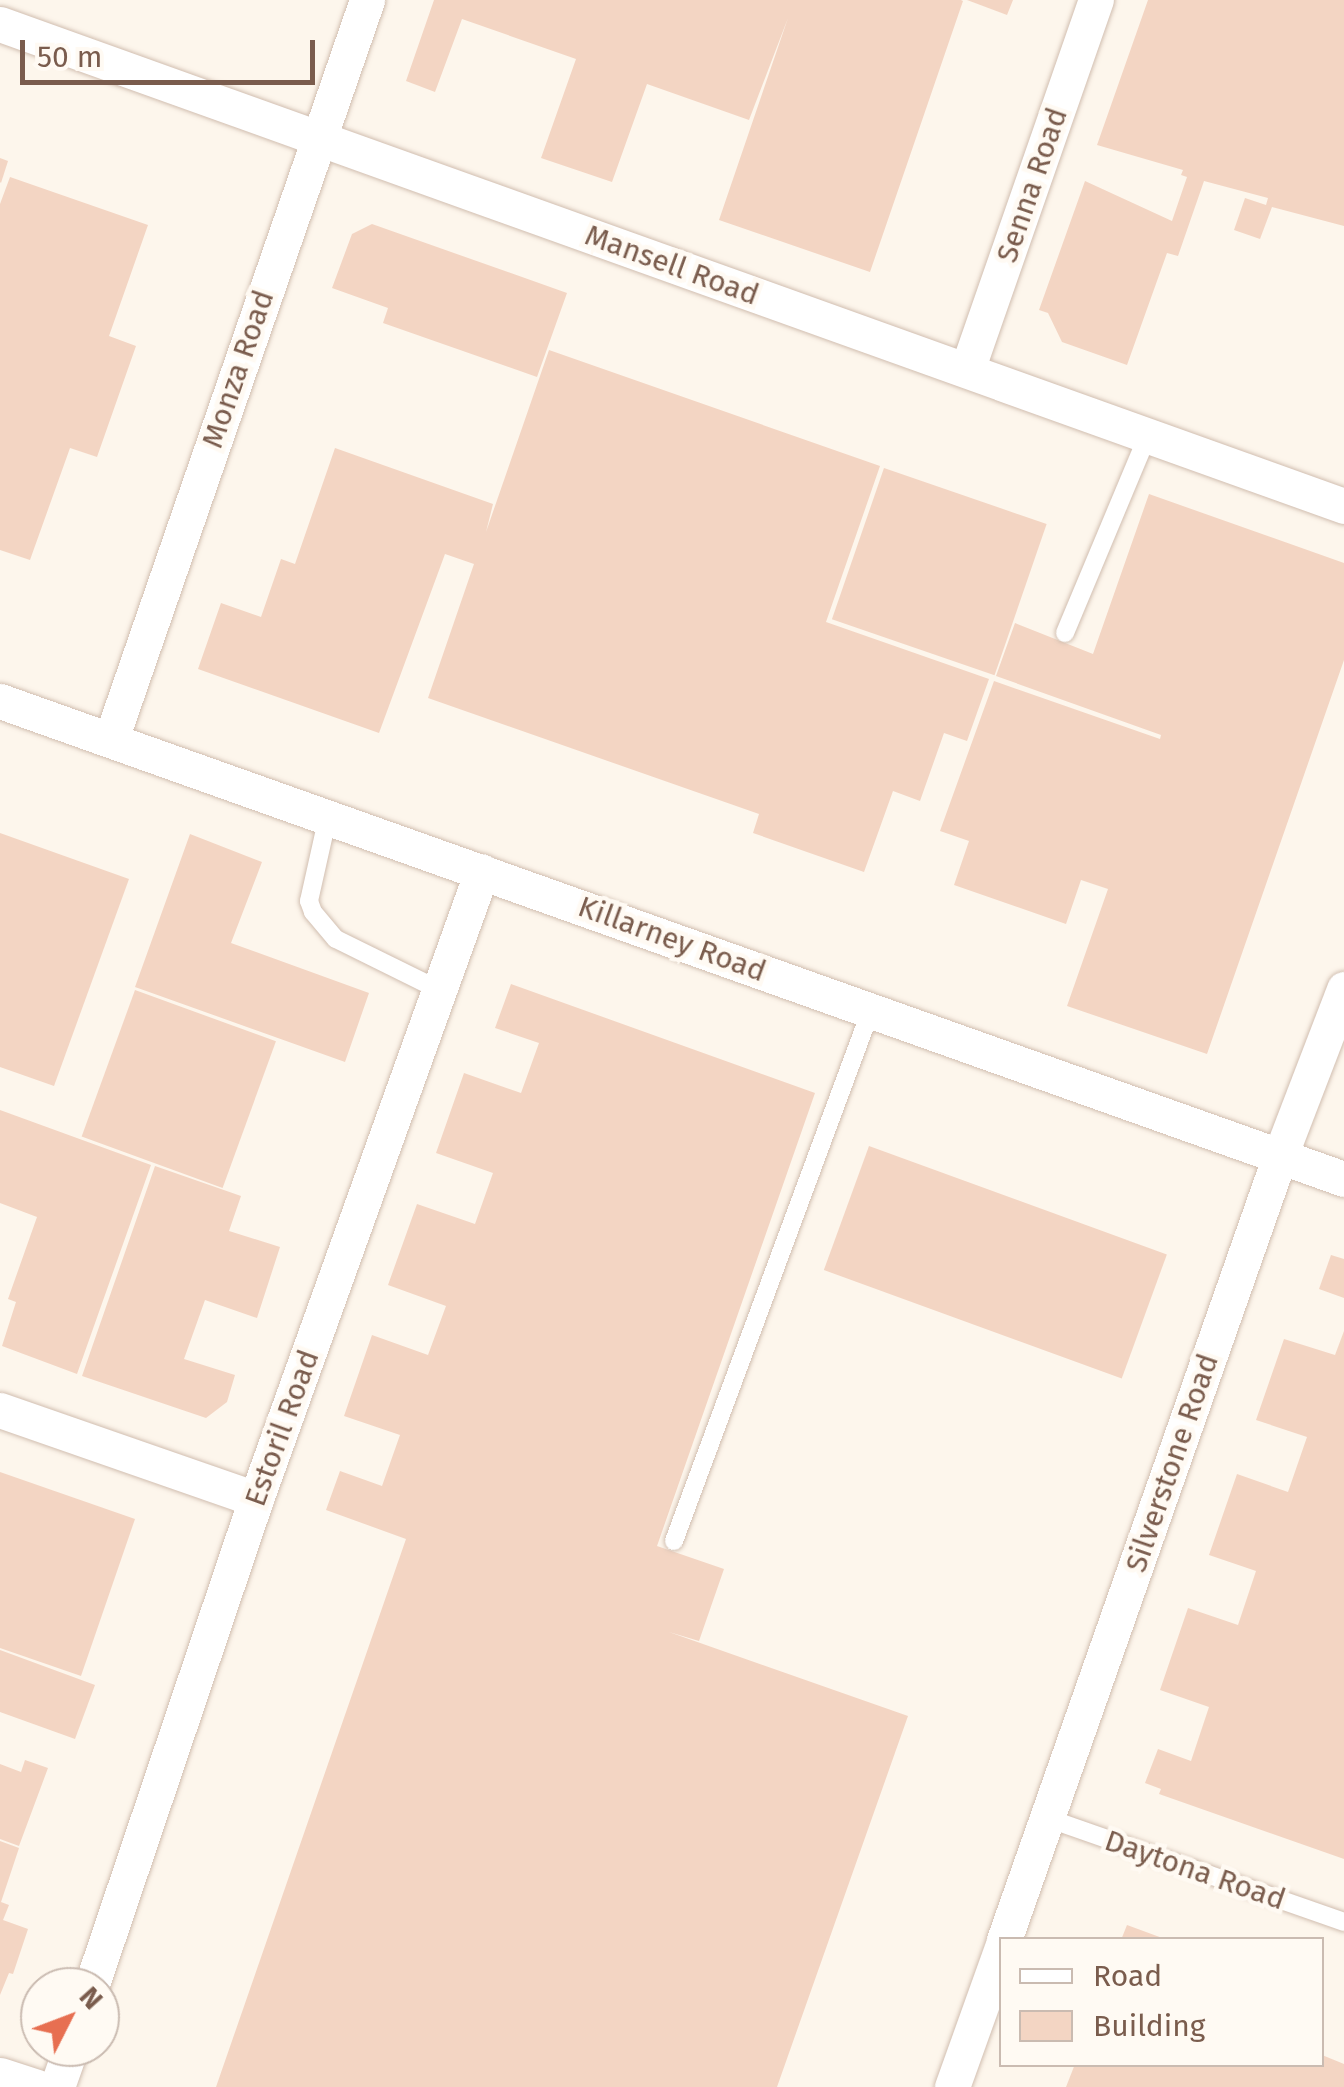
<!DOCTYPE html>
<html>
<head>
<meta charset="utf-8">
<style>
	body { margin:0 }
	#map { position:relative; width:1344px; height:2087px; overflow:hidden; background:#fdf6ec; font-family:"Fira Sans",sans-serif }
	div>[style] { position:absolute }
	.building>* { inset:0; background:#f3d5c3; transform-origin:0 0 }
	.roads { filter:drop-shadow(0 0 2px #d1beb0) drop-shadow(0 0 2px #d1beb0) }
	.service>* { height:18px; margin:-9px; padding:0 9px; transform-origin:9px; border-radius:9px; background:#fff }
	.minor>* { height:35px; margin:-17.5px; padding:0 17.5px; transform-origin:17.5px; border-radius:17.5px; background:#fff }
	span { translate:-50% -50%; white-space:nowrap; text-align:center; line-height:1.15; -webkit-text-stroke:9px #fffaf3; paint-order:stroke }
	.street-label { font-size:30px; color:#7a5c4d }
	.legend { position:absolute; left:999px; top:1937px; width:325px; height:130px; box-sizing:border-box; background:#fffaf3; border:2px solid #cabbb1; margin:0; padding:12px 18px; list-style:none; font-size:30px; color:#7a5c4d }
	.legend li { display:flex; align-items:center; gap:20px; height:50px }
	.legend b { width:50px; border:2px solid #cabbb1 }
	.north { position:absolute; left:20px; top:1967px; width:100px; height:100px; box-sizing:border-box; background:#fffaf3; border:2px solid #cabbb1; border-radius:50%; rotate:48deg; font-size:28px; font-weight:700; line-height:40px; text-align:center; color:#7a5c4d }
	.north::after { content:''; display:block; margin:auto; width:35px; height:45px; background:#e76f51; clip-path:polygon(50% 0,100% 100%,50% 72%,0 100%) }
	.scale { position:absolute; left:20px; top:40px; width:295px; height:45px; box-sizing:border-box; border:5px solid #7a5c4d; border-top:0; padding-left:12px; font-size:30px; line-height:35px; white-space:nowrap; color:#7a5c4d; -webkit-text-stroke:8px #fffaf3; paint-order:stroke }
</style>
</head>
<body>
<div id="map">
	<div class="building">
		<div style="clip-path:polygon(434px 0,961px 0,963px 1px,870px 272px,719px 220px,788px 18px,749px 120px,647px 84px,612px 182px,541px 158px,576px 59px,462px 19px,435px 92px,406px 81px)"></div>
		<div style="clip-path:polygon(967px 0,1013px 0,1007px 15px)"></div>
		<div style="clip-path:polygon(1148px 0,1344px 0,1344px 226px,1272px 207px,1260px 239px,1234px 230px,1245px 198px,1266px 205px,1268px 198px,1204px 181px,1178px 256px,1167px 253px,1127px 365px,1062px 342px,1048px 313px,1039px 310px,1085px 181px,1172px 221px,1187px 177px,1181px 175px,1183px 170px,1097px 145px)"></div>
		<div style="clip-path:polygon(0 158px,8px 161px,1px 183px,0 182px)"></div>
		<div style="clip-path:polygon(10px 177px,148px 225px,109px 336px,136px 346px,97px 457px,70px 448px,30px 560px,0 550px,0 204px)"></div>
		<div style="clip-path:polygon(372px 224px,567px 293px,537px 377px,383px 323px,388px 308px,332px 288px,352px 234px)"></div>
		<div style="clip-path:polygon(549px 350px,880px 466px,826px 622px,989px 679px,967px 741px,944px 733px,920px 801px,893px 791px,864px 872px,753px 833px,759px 814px,428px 698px,474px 564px,445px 554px,379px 733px,198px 669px,221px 603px,261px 617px,281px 559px,295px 564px,335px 448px,493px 504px,486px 532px)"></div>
		<div style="left:884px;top:468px;width:172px;height:160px;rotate:19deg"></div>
		<div style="clip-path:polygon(1149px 494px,1344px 563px,1344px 660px,1207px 1054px,1067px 1006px,1108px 889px,1081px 880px,1066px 924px,954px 885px,969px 841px,940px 831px,994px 681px,1160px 739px,1161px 735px,996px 676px,1015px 623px,1093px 654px)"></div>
		<div style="clip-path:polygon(0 833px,129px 879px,54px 1086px,0 1067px)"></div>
		<div style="clip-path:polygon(190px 834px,262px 862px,231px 943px,369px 993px,345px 1062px,135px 987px)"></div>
		<div style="clip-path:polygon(511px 984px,815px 1093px,657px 1546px,724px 1569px,699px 1641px,669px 1632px,908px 1716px,777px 2087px,216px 2087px,406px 1539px,326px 1510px,340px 1471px,382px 1486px,400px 1435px,344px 1416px,372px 1335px,428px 1355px,446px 1306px,388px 1285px,417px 1204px,475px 1224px,493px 1173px,436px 1153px,464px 1073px,521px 1093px,539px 1043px,495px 1028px)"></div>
		<div style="left:135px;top:990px;width:150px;height:156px;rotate:20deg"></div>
		<div style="clip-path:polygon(0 1110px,151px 1165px,77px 1374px,2px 1346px,16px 1302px,8px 1299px,37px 1217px,0 1203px)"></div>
		<div style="left:869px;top:1146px;width:317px;height:132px;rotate:20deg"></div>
		<div style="clip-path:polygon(155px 1166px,241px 1196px,229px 1231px,280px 1247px,257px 1318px,205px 1300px,184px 1359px,235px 1375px,227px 1402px,206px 1418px,82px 1376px)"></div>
		<div style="clip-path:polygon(1331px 1255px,1344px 1259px,1344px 1298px,1319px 1289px)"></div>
		<div style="clip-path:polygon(1344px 1331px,1344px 1859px,1159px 1794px,1161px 1789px,1145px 1783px,1158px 1749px,1191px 1761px,1209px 1707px,1160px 1690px,1188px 1608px,1238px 1625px,1256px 1571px,1209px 1555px,1237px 1474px,1288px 1492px,1307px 1437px,1256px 1420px,1284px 1339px,1335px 1355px)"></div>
		<div style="clip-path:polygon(0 1472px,135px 1519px,81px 1676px,0 1648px)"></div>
		<div style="clip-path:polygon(0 1650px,95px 1685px,75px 1739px,0 1712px)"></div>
		<div style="clip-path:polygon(25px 1760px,48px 1768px,19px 1846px,0 1839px,0 1764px,21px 1772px)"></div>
		<div style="clip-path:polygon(0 1841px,19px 1848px,1px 1902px,9px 1905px,3px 1920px,28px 1929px,13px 1974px,9px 1973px,0 1995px)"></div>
		<div style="clip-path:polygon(1127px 1925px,1165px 1939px,1165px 1940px,1121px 1940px)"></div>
		<div style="clip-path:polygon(1322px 2055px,1344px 2064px,1344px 2087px,1066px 2087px,1075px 2064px,1322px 2064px)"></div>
	</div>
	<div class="roads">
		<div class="service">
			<div style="left:1065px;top:633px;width:215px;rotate:-67.3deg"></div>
			<div style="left:328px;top:816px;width:87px;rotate:102.6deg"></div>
			<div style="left:309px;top:901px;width:12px;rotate:70deg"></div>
			<div style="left:313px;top:912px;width:35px;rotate:50deg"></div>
			<div style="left:336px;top:939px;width:115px;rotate:26.3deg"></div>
			<div style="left:674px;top:1541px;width:566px;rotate:-69.65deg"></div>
			<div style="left:1047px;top:1818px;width:315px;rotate:19.3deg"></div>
		</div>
		<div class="minor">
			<div style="left:0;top:24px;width:1428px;rotate:19.73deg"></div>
			<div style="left:967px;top:370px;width:392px;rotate:-70.8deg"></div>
			<div style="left:0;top:701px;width:1426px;rotate:19.58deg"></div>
			<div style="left:111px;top:739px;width:782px;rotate:-70.89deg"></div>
			<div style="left:0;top:1410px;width:271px;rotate:19.2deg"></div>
			<div style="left:1004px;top:1940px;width:831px;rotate:-70.61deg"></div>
			<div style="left:1280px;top:1156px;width:179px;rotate:-69deg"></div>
			<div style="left:91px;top:1987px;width:515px;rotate:-71.32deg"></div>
			<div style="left:256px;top:1499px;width:667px;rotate:-70.21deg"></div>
			<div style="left:0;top:2075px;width:38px;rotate:18deg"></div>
			<div style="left:57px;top:2087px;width:42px;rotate:-70.7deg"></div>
			<div style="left:952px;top:2087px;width:149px;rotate:-70.3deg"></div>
		</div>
	</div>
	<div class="street-label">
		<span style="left:1032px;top:185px;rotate:-71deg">Senna Road</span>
		<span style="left:672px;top:265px;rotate:20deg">Mansell Road</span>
		<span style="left:238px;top:369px;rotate:-71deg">Monza Road</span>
		<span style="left:672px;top:939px;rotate:20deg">Killarney Road</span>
		<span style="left:282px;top:1428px;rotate:-70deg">Estoril Road</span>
		<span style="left:1172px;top:1463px;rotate:-71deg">Silverstone Road</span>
		<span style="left:1195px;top:1870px;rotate:19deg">Daytona Road</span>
	</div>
	<ul class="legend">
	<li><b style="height:12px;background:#fff"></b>Road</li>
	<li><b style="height:28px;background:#f3d5c3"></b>Building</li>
	</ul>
	<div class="north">N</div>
	<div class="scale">50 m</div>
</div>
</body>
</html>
